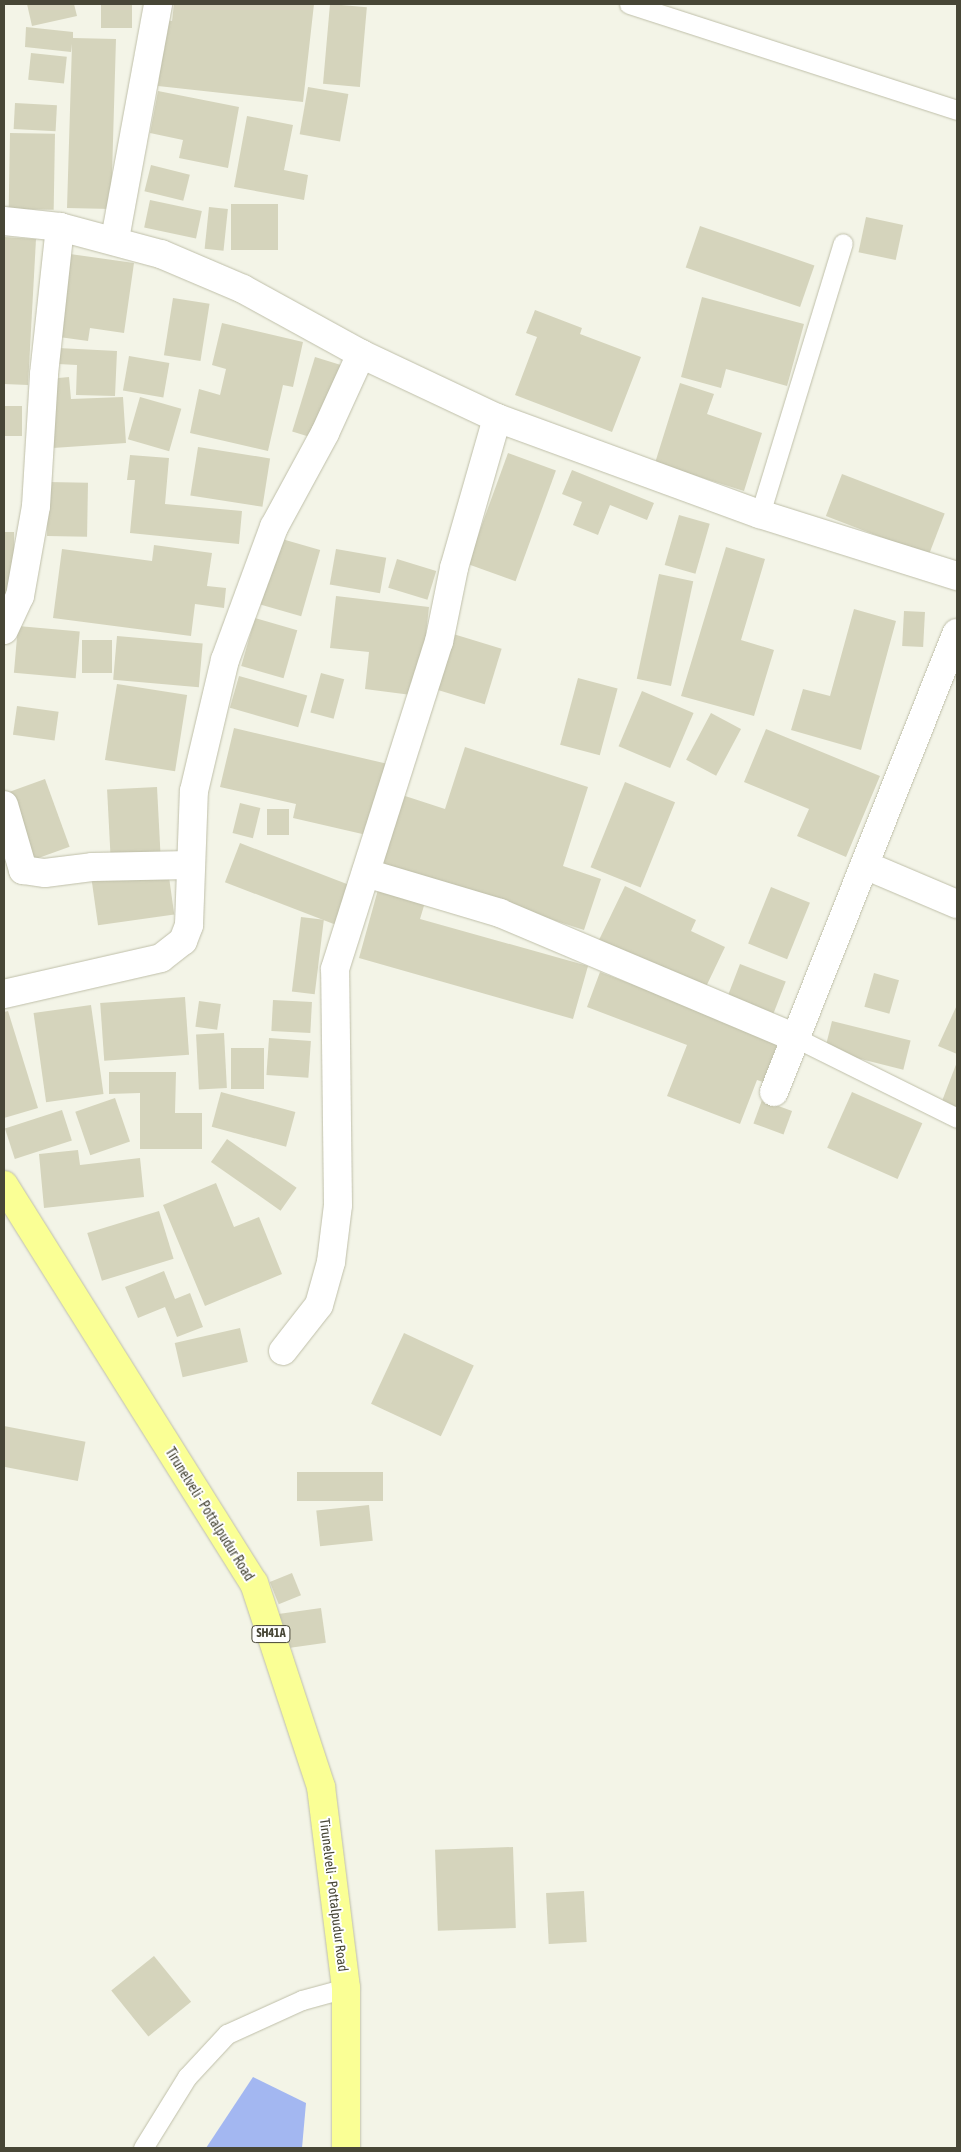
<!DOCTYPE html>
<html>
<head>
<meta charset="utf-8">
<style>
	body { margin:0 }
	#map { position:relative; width:961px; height:2152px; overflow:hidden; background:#f3f4e7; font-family:"Asap Condensed",sans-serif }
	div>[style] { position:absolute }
	.water>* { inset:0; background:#a3b7f1 }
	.building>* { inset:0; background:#d5d4bc; transform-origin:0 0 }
	.roads { filter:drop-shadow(0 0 1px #bfbfa9) drop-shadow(0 0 1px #bfbfa9) }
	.service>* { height:19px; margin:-9.5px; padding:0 9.5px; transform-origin:9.5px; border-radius:9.5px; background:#fff }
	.minor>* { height:28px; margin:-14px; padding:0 14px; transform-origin:14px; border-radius:14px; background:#fff }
	.primary>* { height:28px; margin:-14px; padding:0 14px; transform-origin:14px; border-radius:14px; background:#faff95 }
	span { translate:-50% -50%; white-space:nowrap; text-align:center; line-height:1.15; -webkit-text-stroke:4px #fff; paint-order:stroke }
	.shield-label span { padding:1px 4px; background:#fff; border:1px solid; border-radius:4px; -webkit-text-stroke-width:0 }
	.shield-label { font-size:12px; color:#474636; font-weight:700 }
	.street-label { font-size:14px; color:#474636 }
	.frame { position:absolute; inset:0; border:5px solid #474636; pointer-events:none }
</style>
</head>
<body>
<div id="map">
	<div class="water">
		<div style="clip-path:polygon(253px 2077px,306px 2103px,302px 2148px,206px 2148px)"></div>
	</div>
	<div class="building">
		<div style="clip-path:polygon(27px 4px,74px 4px,77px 16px,32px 26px)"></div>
		<div style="left:101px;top:4px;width:31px;height:24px"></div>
		<div style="clip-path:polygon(174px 4px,314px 4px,303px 102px,158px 86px,166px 20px,172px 21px)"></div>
		<div style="left:330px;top:4px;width:37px;height:80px;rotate:5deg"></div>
		<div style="clip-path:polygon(26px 27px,73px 32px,73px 38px,116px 39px,111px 209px,67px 208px,72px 44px,71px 52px,25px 47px)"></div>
		<div style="left:31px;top:53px;width:36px;height:27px;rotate:6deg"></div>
		<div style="left:308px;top:87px;width:41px;height:48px;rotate:10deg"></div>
		<div style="clip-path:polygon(158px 91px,239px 107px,228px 168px,179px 158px,183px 140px,150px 133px)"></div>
		<div style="left:15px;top:103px;width:42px;height:26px;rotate:3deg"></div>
		<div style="clip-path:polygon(247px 116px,293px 125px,284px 170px,308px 175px,304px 200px,234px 187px)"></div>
		<div style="left:10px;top:133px;width:45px;height:76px;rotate:1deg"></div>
		<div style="left:151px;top:165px;width:40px;height:27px;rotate:14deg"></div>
		<div style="left:150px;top:200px;width:53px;height:28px;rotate:12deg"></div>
		<div style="left:231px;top:204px;width:47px;height:46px"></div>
		<div style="left:209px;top:207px;width:19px;height:42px;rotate:6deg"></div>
		<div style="left:866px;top:217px;width:38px;height:36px;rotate:12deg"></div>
		<div style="left:700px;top:226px;width:121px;height:44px;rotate:19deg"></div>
		<div style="clip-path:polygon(4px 237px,36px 239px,28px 385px,4px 384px)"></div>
		<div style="clip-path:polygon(70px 254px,134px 263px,124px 333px,90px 328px,88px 341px,59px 337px)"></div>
		<div style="clip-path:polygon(702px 297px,804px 324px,787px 386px,726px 369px,721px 388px,681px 377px)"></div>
		<div style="left:173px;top:298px;width:37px;height:58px;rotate:9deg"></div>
		<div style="clip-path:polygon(535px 310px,582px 328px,580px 334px,641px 357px,612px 432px,515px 395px,537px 337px,526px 333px)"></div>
		<div style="clip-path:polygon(222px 323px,303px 342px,293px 387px,283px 385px,268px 451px,190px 433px,199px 389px,220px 395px,226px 369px,212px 365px)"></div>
		<div style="clip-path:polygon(58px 348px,117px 351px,115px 396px,76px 395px,77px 365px,58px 364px)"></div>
		<div style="left:129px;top:356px;width:41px;height:35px;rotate:10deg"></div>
		<div style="left:315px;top:357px;width:27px;height:78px;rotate:17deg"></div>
		<div style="clip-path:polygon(69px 377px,71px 399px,123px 397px,126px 443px,53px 448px,48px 379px)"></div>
		<div style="clip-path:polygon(680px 383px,714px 394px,707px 414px,762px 433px,744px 491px,655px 463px)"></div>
		<div style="left:140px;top:397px;width:43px;height:44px;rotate:16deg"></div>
		<div style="left:22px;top:406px;width:30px;height:18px;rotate:90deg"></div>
		<div style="left:198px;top:447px;width:73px;height:49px;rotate:9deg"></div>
		<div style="left:508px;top:453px;width:51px;height:118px;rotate:20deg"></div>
		<div style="clip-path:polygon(130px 455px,169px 458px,165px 504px,242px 511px,239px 544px,130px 533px,135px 480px,127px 480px)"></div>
		<div style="clip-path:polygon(572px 470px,654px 503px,647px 520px,610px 505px,598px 535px,573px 525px,582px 502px,562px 494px)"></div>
		<div style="left:842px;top:474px;width:110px;height:45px;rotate:21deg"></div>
		<div style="left:48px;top:482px;width:40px;height:54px;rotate:1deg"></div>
		<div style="left:679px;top:515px;width:32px;height:52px;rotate:16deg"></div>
		<div style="left:4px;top:532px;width:10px;height:64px"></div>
		<div style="left:275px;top:537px;width:47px;height:69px;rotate:16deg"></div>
		<div style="clip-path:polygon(154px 545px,212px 553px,207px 586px,226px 588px,224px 608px,195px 604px,191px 636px,53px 618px,62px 549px,152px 561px)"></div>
		<div style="clip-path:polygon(726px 547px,765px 559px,741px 640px,774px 650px,754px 716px,681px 696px)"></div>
		<div style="left:336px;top:549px;width:51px;height:36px;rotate:10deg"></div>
		<div style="left:397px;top:559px;width:41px;height:30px;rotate:17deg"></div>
		<div style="left:659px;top:574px;width:35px;height:107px;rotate:12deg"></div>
		<div style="clip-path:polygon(336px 596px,429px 607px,419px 696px,365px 689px,369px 652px,330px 648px)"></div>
		<div style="clip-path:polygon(854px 609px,896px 621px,861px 750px,791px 730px,803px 689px,830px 696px)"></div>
		<div style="left:904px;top:611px;width:21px;height:35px;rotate:3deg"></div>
		<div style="left:255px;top:618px;width:44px;height:50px;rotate:16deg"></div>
		<div style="left:18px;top:626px;width:62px;height:47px;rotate:5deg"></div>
		<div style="left:450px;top:633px;width:54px;height:58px;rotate:17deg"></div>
		<div style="left:117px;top:636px;width:86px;height:44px;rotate:5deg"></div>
		<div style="left:82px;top:640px;width:30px;height:33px"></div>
		<div style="left:321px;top:673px;width:24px;height:41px;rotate:15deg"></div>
		<div style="left:239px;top:676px;width:71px;height:33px;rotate:16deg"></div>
		<div style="left:578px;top:678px;width:41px;height:69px;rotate:15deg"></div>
		<div style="left:117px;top:684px;width:71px;height:77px;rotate:9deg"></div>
		<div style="left:642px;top:691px;width:56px;height:60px;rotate:23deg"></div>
		<div style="left:17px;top:706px;width:42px;height:29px;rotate:8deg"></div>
		<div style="left:711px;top:713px;width:34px;height:53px;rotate:28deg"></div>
		<div style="clip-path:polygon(234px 728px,388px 764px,371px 836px,293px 818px,296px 804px,220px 787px)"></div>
		<div style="clip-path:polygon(766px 729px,880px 776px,846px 857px,797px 836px,809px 809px,744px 782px)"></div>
		<div style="clip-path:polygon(465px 747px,588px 787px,563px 866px,601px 879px,584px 930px,380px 864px,402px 795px,445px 809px)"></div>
		<div style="left:45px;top:779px;width:72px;height:42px;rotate:70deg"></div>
		<div style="left:625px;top:782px;width:54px;height:92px;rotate:22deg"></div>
		<div style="left:157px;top:787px;width:70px;height:50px;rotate:87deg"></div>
		<div style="left:240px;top:803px;width:21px;height:31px;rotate:14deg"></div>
		<div style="left:267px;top:809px;width:22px;height:26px"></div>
		<div style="left:240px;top:843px;width:120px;height:42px;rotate:21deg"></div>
		<div style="left:168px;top:870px;width:45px;height:77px;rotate:82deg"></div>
		<div style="clip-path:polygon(379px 886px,426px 899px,420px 919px,588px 966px,573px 1019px,359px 958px)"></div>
		<div style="clip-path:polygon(625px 886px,696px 920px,691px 931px,725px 947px,703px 993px,598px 942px)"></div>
		<div style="left:771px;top:887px;width:42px;height:61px;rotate:22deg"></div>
		<div style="left:301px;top:917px;width:23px;height:75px;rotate:7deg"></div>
		<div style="left:740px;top:964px;width:49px;height:35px;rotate:21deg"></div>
		<div style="clip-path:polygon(600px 972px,779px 1040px,763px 1082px,757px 1080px,740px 1124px,667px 1096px,687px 1045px,587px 1007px)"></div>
		<div style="left:874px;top:973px;width:26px;height:35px;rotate:16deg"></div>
		<div style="left:185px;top:997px;width:58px;height:85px;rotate:86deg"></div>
		<div style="left:273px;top:1000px;width:39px;height:31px;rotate:3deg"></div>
		<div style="left:199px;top:1001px;width:22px;height:26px;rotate:8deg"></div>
		<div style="left:91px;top:1005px;width:90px;height:58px;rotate:82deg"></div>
		<div style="clip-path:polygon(957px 1005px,957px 1054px,938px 1046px)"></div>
		<div style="clip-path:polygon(8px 1011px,38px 1108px,4px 1118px,4px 1012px)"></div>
		<div style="left:832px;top:1021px;width:81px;height:30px;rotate:14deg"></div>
		<div style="left:224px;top:1033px;width:55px;height:28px;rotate:87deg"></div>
		<div style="left:269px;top:1038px;width:42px;height:37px;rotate:4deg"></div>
		<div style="left:231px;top:1048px;width:33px;height:41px"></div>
		<div style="clip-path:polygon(957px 1062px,957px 1107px,942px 1101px)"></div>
		<div style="clip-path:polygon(109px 1072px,176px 1072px,175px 1113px,202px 1113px,202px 1149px,140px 1149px,140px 1093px,109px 1094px)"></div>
		<div style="left:221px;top:1092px;width:77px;height:36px;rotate:15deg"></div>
		<div style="left:852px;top:1092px;width:77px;height:61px;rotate:24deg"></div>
		<div style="left:115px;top:1098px;width:46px;height:42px;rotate:71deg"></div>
		<div style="left:762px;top:1100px;width:32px;height:25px;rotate:20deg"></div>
		<div style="left:62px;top:1110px;width:32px;height:60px;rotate:72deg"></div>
		<div style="left:227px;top:1139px;width:85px;height:28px;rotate:35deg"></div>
		<div style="clip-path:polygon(78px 1150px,80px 1165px,140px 1158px,144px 1197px,44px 1208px,39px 1154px)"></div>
		<div style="clip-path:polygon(216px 1183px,234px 1227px,259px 1217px,282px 1274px,205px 1306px,163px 1205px)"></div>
		<div style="left:159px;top:1211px;width:50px;height:75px;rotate:73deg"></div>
		<div style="clip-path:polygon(164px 1271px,175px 1299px,190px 1293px,203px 1327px,177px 1337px,165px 1307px,138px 1318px,125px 1287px)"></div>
		<div style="left:240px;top:1328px;width:35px;height:67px;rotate:77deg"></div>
		<div style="left:404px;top:1333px;width:77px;height:78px;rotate:25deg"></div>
		<div style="left:4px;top:1426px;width:83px;height:40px;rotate:11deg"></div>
		<div style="left:383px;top:1472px;width:29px;height:86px;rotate:90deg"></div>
		<div style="left:369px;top:1505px;width:36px;height:53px;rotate:84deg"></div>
		<div style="left:292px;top:1573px;width:24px;height:24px;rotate:68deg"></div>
		<div style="left:321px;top:1608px;width:35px;height:43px;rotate:82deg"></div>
		<div style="left:513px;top:1847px;width:81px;height:78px;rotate:88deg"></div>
		<div style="left:584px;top:1891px;width:51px;height:38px;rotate:87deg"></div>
		<div style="left:154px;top:1956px;width:59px;height:55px;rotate:51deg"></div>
	</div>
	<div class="roads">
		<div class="service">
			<div style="left:629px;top:4px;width:345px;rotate:17.9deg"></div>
			<div style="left:760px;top:514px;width:283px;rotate:-73deg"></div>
			<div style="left:796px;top:1038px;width:180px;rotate:26.4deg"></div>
			<div style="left:143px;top:2148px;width:84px;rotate:-58.2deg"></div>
			<div style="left:187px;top:2077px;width:59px;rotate:-47.1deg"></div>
			<div style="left:227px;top:2034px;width:82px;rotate:-24.4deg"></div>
			<div style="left:302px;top:2000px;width:46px;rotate:-15.3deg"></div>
		</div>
		<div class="minor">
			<div style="left:4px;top:221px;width:56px;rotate:6.1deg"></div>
			<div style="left:60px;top:227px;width:105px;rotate:15deg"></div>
			<div style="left:161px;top:254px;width:89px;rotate:23.1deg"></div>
			<div style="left:243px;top:289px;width:135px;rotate:28.8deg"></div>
			<div style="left:361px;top:354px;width:150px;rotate:25.2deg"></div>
			<div style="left:497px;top:418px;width:280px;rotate:20.1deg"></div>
			<div style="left:760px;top:514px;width:207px;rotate:17.5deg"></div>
			<div style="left:115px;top:239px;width:239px;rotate:-79.6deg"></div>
			<div style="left:4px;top:630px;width:38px;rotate:-65deg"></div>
			<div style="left:20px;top:596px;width:91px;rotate:-79.9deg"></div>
			<div style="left:36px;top:506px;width:132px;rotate:-86.5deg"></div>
			<div style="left:44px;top:374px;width:148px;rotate:-83.8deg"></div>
			<div style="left:4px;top:805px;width:68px;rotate:73.7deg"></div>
			<div style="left:23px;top:870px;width:22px;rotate:8deg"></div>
			<div style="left:45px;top:873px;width:47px;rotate:-7.3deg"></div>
			<div style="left:92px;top:867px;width:98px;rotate:-1.2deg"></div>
			<div style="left:865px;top:865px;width:100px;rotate:23deg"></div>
			<div style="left:366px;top:873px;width:140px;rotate:16.6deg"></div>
			<div style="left:500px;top:913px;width:321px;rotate:22.9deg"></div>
			<div style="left:4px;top:994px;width:161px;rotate:-12.9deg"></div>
			<div style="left:161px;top:958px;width:28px;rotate:-38deg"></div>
			<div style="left:183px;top:941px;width:17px;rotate:-69deg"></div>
			<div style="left:189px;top:925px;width:134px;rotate:-87.9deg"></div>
			<div style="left:194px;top:791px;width:135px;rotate:-76.7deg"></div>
			<div style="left:225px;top:660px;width:142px;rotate:-69.8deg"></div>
			<div style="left:274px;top:527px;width:107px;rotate:-61.5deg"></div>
			<div style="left:325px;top:433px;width:87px;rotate:-65.5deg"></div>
			<div style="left:774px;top:1092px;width:494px;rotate:-68.3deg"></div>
			<div style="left:283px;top:1351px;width:58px;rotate:-52deg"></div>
			<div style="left:319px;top:1305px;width:45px;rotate:-74.4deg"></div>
			<div style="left:331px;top:1262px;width:57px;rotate:-83deg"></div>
			<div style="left:338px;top:1205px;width:236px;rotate:-90.7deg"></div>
			<div style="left:335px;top:969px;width:343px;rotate:-72.4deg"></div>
			<div style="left:439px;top:642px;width:76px;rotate:-78.5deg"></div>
			<div style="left:454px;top:568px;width:156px;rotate:-74deg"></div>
		</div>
		<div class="primary">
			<div style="left:4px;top:1185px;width:470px;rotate:57.9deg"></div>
			<div style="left:254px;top:1583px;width:215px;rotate:71.8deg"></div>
			<div style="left:321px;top:1787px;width:203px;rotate:82.9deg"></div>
			<div style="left:346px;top:1988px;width:160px;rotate:90deg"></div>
		</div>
	</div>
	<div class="shield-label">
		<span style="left:271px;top:1634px">SH41A</span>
	</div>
	<div class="street-label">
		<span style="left:210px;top:1514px;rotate:58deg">Tirunelveli - Pottalpudur Road</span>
		<span style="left:334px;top:1895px;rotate:83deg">Tirunelveli - Pottalpudur Road</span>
	</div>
	<div class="frame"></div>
</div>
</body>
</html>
